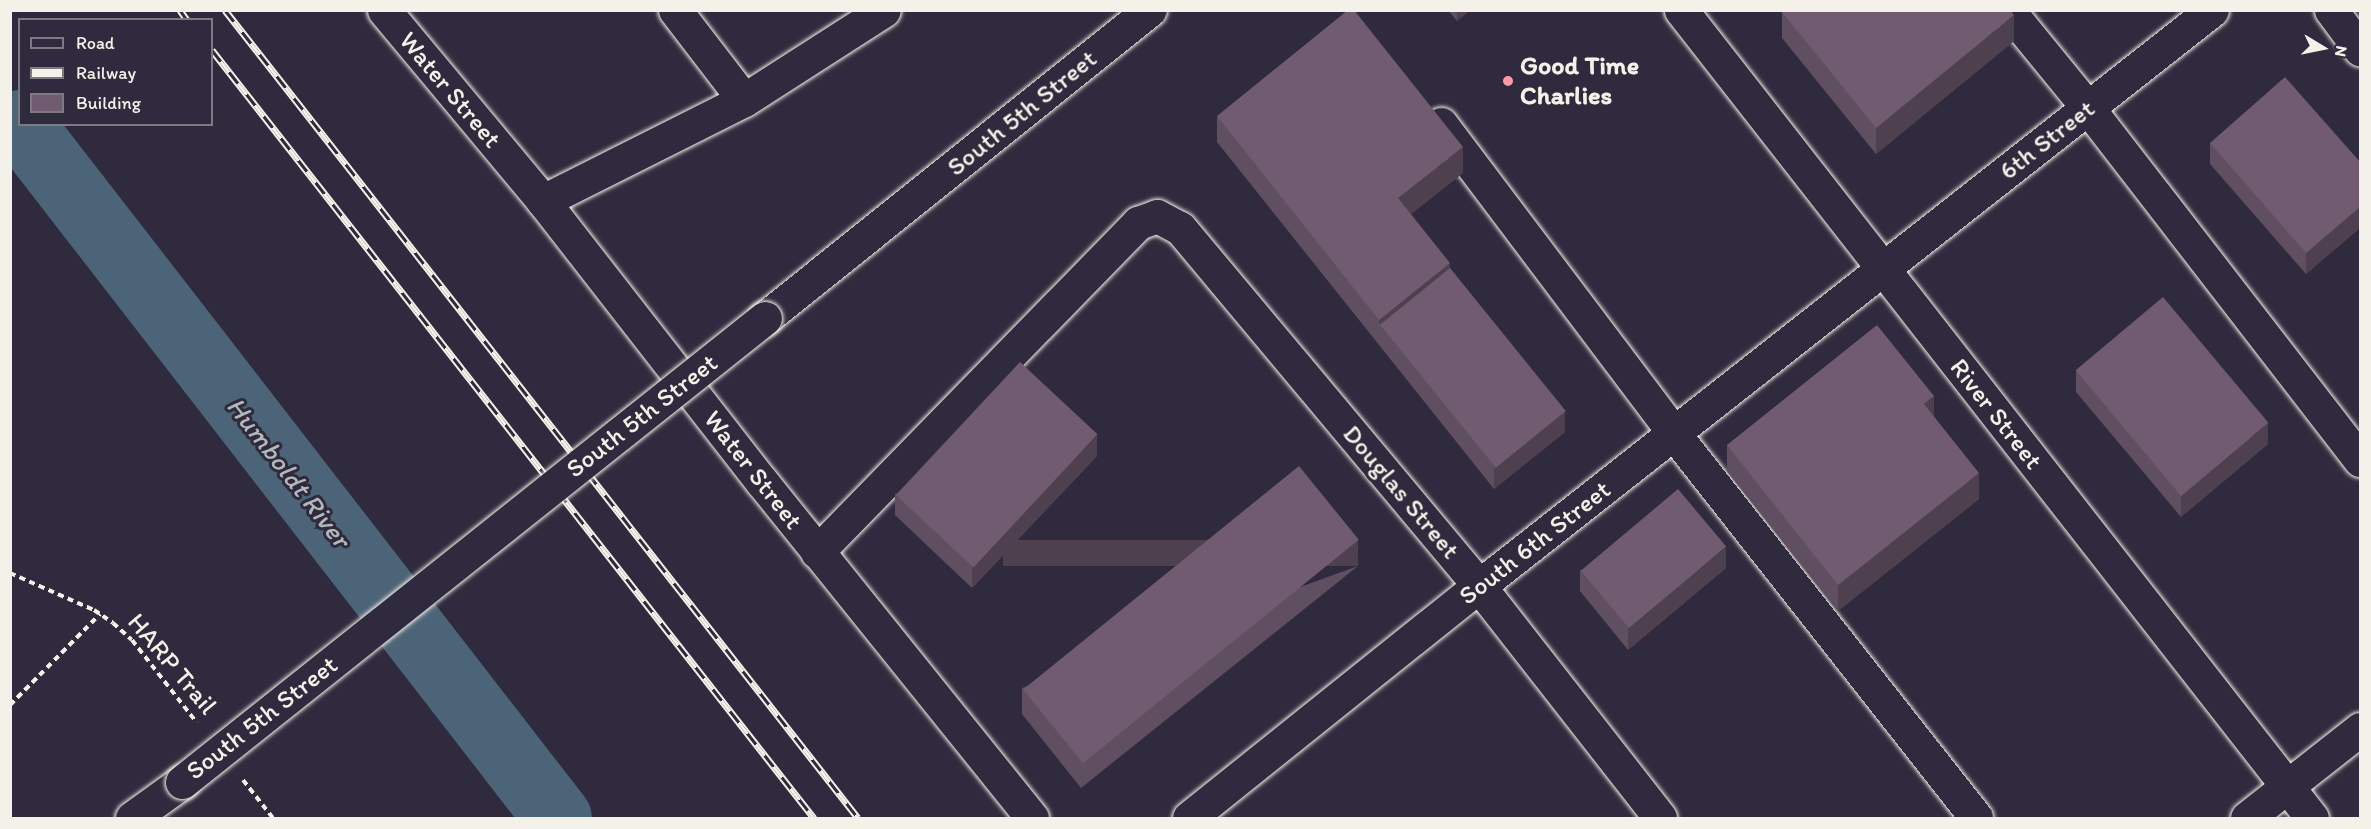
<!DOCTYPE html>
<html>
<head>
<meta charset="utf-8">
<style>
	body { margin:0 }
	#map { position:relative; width:2371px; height:829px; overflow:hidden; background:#2f2a3d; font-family:Itim,sans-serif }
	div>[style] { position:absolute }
	.river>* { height:68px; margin:-34px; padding:0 34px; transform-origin:34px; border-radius:34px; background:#4c6477 }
	.path>* { height:4px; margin-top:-2px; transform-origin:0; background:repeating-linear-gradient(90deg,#f4f1e8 0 6px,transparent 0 10.5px) }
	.roads { filter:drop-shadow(0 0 2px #f4f1e8) drop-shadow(0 0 2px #f4f1e8) }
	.minor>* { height:33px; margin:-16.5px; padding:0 16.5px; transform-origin:16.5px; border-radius:16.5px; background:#2f2a3d }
	.major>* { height:33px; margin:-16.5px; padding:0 16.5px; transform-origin:16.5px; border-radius:16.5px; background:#2f2a3d }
	.rail>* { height:7px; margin-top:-3.5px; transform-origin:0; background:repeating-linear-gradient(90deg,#2f2a3d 0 14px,#f4f1e8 0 28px); box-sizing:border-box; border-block:2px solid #f4f1e8 }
	.bridges { filter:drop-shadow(0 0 2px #f4f1e8) drop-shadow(0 0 2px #f4f1e8) }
	.major-bridge>* { height:33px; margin:-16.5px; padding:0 16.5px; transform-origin:16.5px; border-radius:16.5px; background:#2f2a3d }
	.wall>* { inset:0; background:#604e61 }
	.shaded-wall>* { inset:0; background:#4e404f; transform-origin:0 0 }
	.building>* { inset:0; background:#705b71; transform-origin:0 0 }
	.dots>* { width:16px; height:16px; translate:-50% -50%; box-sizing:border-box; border:3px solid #2f2a3d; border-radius:50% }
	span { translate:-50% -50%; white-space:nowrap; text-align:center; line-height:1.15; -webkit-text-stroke:6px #2f2a3d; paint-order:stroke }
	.poi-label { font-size:26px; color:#f4f1e8; font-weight:700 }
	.left { translate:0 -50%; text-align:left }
	.street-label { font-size:26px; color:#f4f1e8 }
	.water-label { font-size:27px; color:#b1b9bb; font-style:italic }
	.frame { position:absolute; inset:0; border:12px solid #f4f1e8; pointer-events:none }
	.legend { position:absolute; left:18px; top:18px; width:195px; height:108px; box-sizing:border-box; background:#2f2a3d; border:2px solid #7e7a81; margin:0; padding:8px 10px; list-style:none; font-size:18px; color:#f4f1e8 }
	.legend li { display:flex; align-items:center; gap:12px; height:30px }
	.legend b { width:30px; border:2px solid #7e7a81 }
	.north { position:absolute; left:2293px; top:18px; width:60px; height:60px; -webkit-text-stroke:4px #2f2a3d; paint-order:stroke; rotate:100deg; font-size:16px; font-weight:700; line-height:24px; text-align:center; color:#f4f1e8 }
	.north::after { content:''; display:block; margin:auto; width:21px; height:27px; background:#f4f1e8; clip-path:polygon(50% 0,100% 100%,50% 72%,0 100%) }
</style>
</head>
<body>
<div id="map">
	<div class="river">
		<div style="left:20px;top:124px;width:878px;rotate:52.22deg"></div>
	</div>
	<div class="path">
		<div style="left:10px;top:573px;width:92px;rotate:23.8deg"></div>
		<div style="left:94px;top:610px;width:23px;rotate:34deg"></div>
		<div style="left:113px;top:623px;width:25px;rotate:42deg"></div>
		<div style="left:132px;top:640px;width:105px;rotate:51.9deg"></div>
		<div style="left:10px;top:705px;width:128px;rotate:-45.3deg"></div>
		<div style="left:243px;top:780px;width:48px;rotate:51.7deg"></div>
	</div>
	<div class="roads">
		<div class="minor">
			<div style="left:384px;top:10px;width:249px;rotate:50.2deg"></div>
			<div style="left:543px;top:201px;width:356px;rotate:52.1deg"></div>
			<div style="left:762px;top:482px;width:431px;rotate:51.2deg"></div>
			<div style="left:675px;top:10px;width:113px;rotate:52.5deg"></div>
			<div style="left:1681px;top:10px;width:1025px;rotate:52.01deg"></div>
			<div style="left:2008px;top:10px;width:127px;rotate:50.8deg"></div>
			<div style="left:2088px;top:108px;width:445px;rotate:52.3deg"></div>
			<div style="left:2331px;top:10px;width:49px;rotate:53.4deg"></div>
			<div style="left:1441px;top:124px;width:389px;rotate:53deg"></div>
			<div style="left:1675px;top:435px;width:487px;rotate:51.8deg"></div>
			<div style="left:543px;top:201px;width:225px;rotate:-26.7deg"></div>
			<div style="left:744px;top:100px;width:166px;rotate:-32.7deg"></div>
			<div style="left:817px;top:552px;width:460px;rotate:-45.7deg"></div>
			<div style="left:1138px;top:223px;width:20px;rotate:-20deg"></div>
			<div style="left:1157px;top:216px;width:26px;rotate:28deg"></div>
			<div style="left:1180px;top:228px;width:466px;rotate:50.1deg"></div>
			<div style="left:1479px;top:586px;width:294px;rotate:52deg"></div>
			<div style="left:1189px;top:818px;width:371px;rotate:-38.7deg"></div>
			<div style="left:1479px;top:586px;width:932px;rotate:-38.16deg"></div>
			<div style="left:2247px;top:818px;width:144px;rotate:-38.2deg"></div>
		</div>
		<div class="major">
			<div style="left:765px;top:318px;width:493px;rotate:-38.7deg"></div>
			<div style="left:132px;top:818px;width:62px;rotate:-35.8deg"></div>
		</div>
	</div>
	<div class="rail">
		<div style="left:180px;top:10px;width:12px;rotate:55deg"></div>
		<div style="left:225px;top:10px;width:1026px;rotate:51.92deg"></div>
		<div style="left:212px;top:50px;width:976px;rotate:51.91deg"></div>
	</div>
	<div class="bridges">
		<div class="major-bridge">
			<div style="left:182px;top:782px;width:745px;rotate:-38.52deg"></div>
		</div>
	</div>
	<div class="wall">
		<div style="clip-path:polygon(1448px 10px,1470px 10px,1457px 21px)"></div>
		<div style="clip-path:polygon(1782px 12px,2014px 41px,1876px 154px,1782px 38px)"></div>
		<div style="clip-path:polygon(1217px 116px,1463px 173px,1411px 214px,1450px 268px,1565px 432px,1494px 489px,1217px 142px)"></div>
		<div style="clip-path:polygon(2210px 143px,2361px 163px,2361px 227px,2306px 274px,2210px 164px)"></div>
		<div style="clip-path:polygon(2076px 371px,2268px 444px,2181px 517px,2076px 392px)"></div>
		<div style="clip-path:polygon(1934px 417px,1979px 499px,1838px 611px,1727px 471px,1727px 445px)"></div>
		<div style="clip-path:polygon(1097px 456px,972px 588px,895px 515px,895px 494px)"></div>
		<div style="clip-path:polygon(1358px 566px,1081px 788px,1022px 714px,1022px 688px)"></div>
		<div style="clip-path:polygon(1726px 568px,1628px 650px,1580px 591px,1580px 570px)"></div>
	</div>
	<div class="shaded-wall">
		<div style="clip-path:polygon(1457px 10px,1470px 10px,1457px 21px)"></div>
		<div style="clip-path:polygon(2014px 15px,2014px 41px,1876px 154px,1876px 128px)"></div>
		<div style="clip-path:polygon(1463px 147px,1463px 173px,1398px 224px,1398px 198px)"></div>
		<div style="clip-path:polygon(2361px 206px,2361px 227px,2306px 274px,2306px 253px)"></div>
		<div style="clip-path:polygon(1450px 263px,1450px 289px,1379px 324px,1379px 320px)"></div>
		<div style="clip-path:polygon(1934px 396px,1934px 422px,1924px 404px)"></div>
		<div style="clip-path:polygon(1565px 411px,1565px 432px,1494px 489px,1494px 468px)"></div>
		<div style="clip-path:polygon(2268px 423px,2268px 444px,2181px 517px,2181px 496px)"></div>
		<div style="clip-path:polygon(1097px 435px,1097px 456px,972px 588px,972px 567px)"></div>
		<div style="clip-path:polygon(1979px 473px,1979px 499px,1838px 611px,1838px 585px)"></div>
		<div style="left:1358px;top:540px;width:26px;height:355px;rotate:90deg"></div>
		<div style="clip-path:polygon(1726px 547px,1726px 568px,1628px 650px,1628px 628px)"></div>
	</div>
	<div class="building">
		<div style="clip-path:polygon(1348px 10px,1354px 10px,1463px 147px,1398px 198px,1450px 263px,1379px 320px,1217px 116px)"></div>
		<div style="clip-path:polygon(1783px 10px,2010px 10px,2014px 15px,1876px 128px,1782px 12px)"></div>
		<div style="clip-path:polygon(2285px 77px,2361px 163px,2361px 206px,2306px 253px,2210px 143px)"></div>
		<div style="left:1450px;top:268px;width:184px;height:90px;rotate:51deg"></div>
		<div style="left:2163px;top:297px;width:164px;height:114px;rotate:50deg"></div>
		<div style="clip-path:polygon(1877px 325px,1934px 396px,1924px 404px,1979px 473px,1838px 585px,1727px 445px)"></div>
		<div style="left:1020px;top:362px;width:106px;height:182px;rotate:43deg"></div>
		<div style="left:1299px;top:466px;width:95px;height:355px;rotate:51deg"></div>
		<div style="left:1678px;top:489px;width:75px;height:127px;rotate:50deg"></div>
	</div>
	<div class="dots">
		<div style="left:1508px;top:81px;background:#ff9aa2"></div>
	</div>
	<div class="poi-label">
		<span class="left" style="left:1520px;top:81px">Good Time<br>Charlies</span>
	</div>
	<div class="street-label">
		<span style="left:450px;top:90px;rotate:50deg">Water Street</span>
		<span style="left:1022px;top:113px;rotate:-39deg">South 5th Street</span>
		<span style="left:2047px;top:140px;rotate:-38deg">6th Street</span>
		<span style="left:1996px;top:414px;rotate:52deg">River Street</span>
		<span style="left:642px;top:416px;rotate:-38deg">South 5th Street</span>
		<span style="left:753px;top:470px;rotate:52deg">Water Street</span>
		<span style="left:1401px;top:492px;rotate:50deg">Douglas Street</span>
		<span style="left:1535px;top:543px;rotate:-38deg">South 6th Street</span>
		<span style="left:172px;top:664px;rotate:50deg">HARP Trail</span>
		<span style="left:262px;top:718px;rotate:-38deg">South 5th Street</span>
	</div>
	<div class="water-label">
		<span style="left:289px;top:472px;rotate:52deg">Humboldt River</span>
	</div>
	<div class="frame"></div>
	<ul class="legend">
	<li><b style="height:8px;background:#2f2a3d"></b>Road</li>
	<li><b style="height:8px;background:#f4f1e8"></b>Railway</li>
	<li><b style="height:16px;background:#705b71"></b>Building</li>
	</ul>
	<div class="north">N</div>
</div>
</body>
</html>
